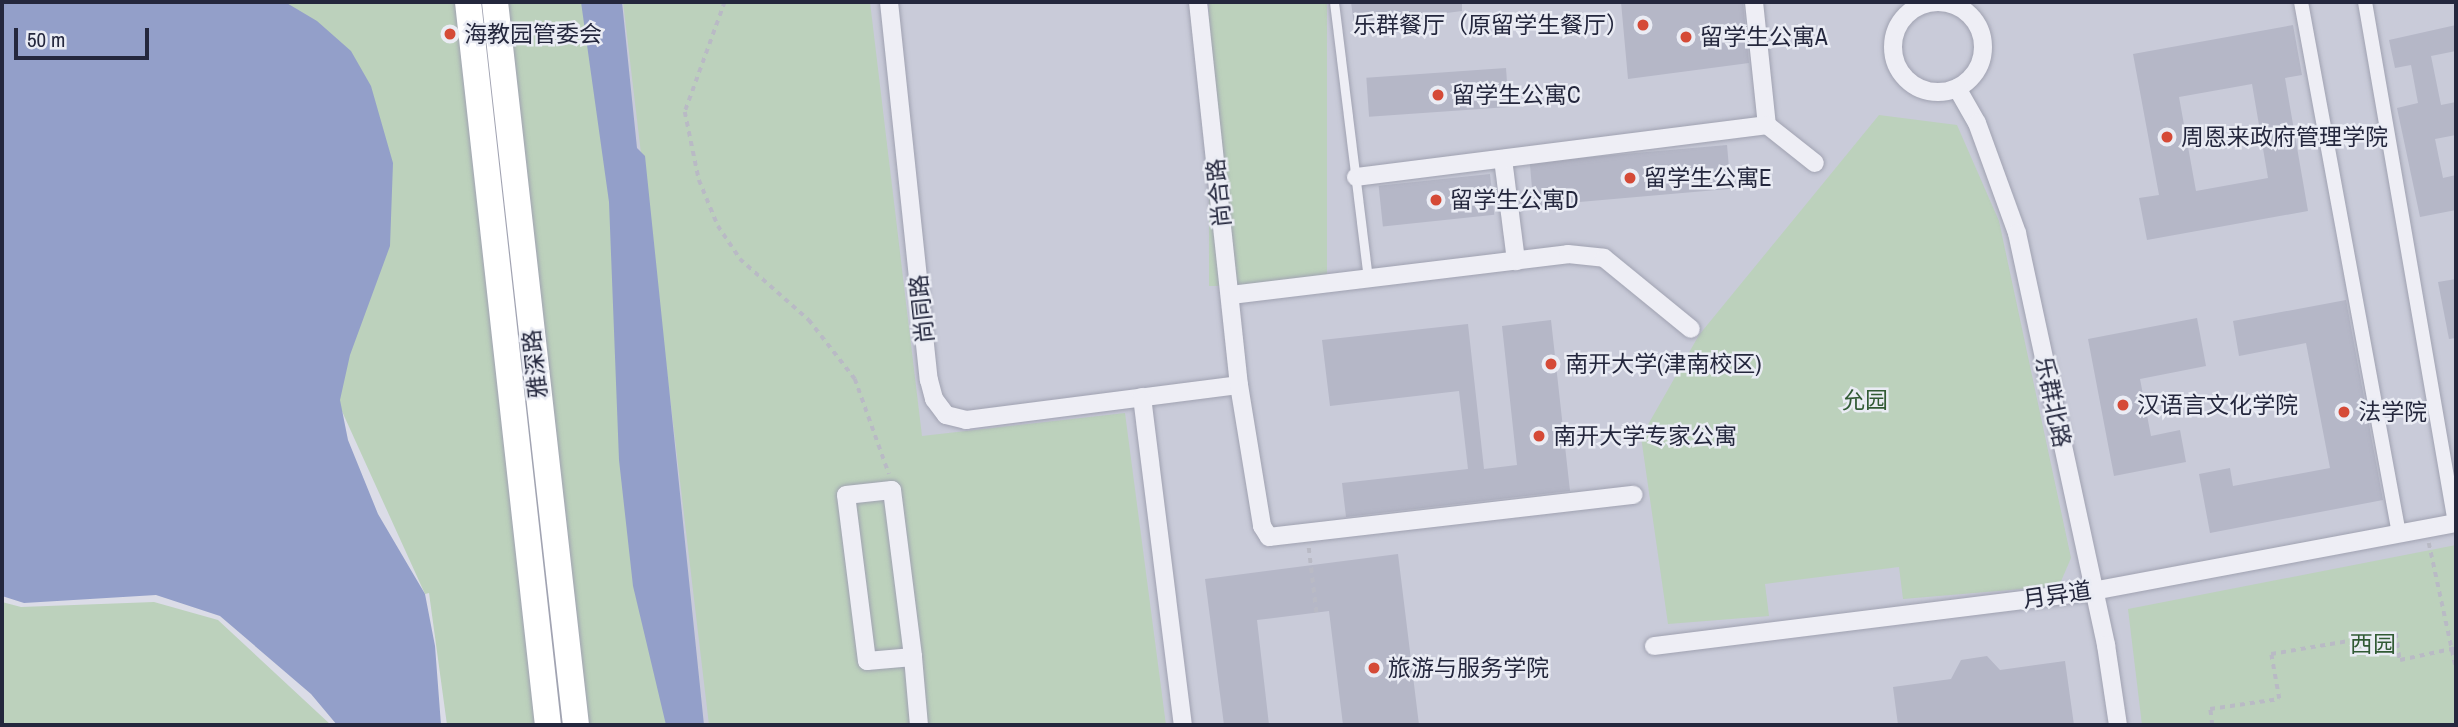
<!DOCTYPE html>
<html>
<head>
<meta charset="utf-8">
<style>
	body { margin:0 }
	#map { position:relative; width:2458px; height:727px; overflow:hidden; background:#dbdce7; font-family:"Archivo Narrow","Noto Sans SC",sans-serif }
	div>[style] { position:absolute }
	.built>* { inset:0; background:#c9cbd9; transform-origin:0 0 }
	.green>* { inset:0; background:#bcd1bc; transform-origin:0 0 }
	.water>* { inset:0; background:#939fc9 }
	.building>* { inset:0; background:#b5b7c7; transform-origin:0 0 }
	.path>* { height:3.5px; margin-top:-1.75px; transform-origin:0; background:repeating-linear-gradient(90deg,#b9bac5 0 5px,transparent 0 10px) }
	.roads { filter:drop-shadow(0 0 2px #a0a2b1) drop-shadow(0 0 2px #a0a2b1) }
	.service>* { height:9px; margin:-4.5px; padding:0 4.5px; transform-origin:4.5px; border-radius:4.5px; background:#eeeef5 }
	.pedestrian>* { height:14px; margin:-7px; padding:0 7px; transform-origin:7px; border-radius:7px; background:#eeeef5 }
	.minor>* { height:18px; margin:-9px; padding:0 9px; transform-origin:9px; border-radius:9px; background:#eeeef5 }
	.minor>.ring { margin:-9px; padding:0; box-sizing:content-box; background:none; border:18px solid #eeeef5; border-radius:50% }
	.secondary>* { height:26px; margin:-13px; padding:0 13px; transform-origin:13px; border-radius:13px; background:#fff }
	.dots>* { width:19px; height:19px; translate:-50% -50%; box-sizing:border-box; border:4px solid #eaecf4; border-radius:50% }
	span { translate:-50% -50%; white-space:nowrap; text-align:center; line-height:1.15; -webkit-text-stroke:5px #eaecf4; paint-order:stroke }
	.poi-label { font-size:23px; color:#24273d }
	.right { translate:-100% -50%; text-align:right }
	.left { translate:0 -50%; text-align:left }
	.street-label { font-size:23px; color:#24273d }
	.park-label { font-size:23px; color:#315a34 }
	.frame { position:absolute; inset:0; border:4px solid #24273d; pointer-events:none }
	.scale { position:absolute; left:14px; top:28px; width:135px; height:32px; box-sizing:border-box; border:4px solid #24273d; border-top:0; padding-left:9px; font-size:21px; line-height:24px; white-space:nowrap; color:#24273d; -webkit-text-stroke:5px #eaecf4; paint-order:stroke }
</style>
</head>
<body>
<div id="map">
	<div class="built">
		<div style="left:603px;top:2px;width:1853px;height:728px"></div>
	</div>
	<div class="green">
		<div style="clip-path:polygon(156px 2px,598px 2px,679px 725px,447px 725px,429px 593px,425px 594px)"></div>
		<div style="clip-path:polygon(623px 2px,870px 2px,922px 436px,1125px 413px,1166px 725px,709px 725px)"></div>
		<div style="left:1209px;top:2px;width:118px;height:284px"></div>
		<div style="clip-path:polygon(1879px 115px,1957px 125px,1999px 221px,2071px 558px,2059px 586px,1903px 599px,1899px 567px,1765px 584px,1769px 616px,1668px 624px,1641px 437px,1699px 335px)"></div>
		<div style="clip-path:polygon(2456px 545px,2456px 725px,2142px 725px,2128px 609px)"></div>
		<div style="clip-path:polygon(2px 602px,21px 607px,154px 602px,218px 620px,331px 725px,2px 725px)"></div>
	</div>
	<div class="water">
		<div style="clip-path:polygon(2px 2px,285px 2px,317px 21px,351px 51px,371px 86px,393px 163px,390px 246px,350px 355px,340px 400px,348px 440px,378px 514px,425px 594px,435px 646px,441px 725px,337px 725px,311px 694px,220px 616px,156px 595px,24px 603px,2px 596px)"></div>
		<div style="clip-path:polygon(581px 2px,622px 2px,637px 148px,645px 156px,704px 725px,666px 725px,633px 586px,619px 460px,609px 202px)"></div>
	</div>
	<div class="building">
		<div style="clip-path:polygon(1351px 2px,1462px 2px,1462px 11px,1354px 25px)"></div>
		<div style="clip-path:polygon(1621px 2px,1743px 2px,1749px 63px,1628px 79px)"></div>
		<div style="clip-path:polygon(evenodd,2293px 25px,2302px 75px,2285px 78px,2308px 211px,2147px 240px,2139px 198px,2159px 195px,2133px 54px,2293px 25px,2252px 84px,2268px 178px,2196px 191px,2179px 97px,2252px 84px)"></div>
		<div style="clip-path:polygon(2456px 25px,2456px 51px,2431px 56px,2441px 105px,2456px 102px,2456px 135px,2435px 139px,2443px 178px,2456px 175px,2456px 210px,2420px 217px,2397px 108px,2418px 103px,2411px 65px,2395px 68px,2389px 40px)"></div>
		<div style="left:1506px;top:68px;width:39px;height:140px;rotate:86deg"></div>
		<div style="left:1727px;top:145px;width:44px;height:198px;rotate:85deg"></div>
		<div style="left:1490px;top:174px;width:41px;height:112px;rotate:84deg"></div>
		<div style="clip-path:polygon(2456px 279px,2456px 338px,2449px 339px,2438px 282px)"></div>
		<div style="clip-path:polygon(2346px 300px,2383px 500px,2210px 533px,2199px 474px,2230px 468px,2233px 486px,2330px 468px,2306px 343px,2239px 356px,2233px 321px)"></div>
		<div style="clip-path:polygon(2197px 318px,2206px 366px,2140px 379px,2151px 436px,2180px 430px,2186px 462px,2114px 476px,2088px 339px)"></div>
		<div style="clip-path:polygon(1551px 320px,1570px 491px,1346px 517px,1342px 483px,1468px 469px,1459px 391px,1330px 406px,1322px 340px,1468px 324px,1484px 469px,1517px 465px,1502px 326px)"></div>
		<div style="clip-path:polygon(1398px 554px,1419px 725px,1343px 725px,1329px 611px,1257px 620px,1269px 725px,1224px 725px,1205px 579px)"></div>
		<div style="clip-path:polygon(1987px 656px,2000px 670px,2065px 661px,2074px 725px,1898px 725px,1893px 687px,1951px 679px,1961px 660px)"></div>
	</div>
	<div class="path">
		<div style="left:725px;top:2px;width:117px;rotate:110deg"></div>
		<div style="left:685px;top:112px;width:69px;rotate:78.4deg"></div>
		<div style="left:699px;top:180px;width:50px;rotate:67.6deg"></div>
		<div style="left:718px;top:226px;width:40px;rotate:56deg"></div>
		<div style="left:740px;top:259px;width:92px;rotate:41.5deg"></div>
		<div style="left:809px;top:320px;width:75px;rotate:52.1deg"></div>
		<div style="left:855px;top:379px;width:101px;rotate:70.3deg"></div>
		<div style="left:2429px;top:543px;width:128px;rotate:77.8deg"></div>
		<div style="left:1309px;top:548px;width:68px;rotate:83.3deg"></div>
		<div style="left:2212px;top:725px;width:16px;rotate:-97deg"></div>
		<div style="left:2210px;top:709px;width:70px;rotate:-8.2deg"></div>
		<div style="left:2279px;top:699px;width:46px;rotate:-100.1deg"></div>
		<div style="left:2271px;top:654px;width:127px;rotate:-9.5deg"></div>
		<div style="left:2396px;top:633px;width:27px;rotate:82deg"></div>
		<div style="left:2400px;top:660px;width:57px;rotate:-12.1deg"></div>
	</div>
	<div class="roads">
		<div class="service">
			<div style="left:1334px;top:2px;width:279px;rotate:83deg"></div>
		</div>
		<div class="pedestrian">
			<div style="left:2301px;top:2px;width:541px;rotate:79.56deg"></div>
			<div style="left:2365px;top:2px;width:529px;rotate:80.2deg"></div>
		</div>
		<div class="minor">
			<div style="left:889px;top:2px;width:380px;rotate:84deg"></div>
			<div style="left:929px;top:380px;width:20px;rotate:75deg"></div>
			<div style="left:934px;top:399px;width:20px;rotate:53deg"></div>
			<div style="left:946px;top:415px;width:21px;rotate:14deg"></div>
			<div style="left:966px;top:420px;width:275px;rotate:-7.3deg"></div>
			<div style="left:1198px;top:2px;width:385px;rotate:83.9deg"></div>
			<div style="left:1239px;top:385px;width:143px;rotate:80.7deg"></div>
			<div style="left:1262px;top:526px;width:13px;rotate:58deg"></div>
			<div style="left:1269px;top:537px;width:367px;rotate:-6.6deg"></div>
			<div style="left:1754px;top:2px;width:124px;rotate:84deg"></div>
			<div style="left:1767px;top:125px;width:61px;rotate:38.4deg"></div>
			<div class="ring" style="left:1893px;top:2px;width:72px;height:72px"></div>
			<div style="left:1957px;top:88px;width:40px;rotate:60.3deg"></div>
			<div style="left:1977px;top:123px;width:117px;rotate:70deg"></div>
			<div style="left:2017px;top:233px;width:422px;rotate:77.8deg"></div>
			<div style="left:2106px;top:645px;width:81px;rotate:81.5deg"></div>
			<div style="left:1503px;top:159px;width:103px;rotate:82.7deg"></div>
			<div style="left:1356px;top:177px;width:414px;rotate:-7.2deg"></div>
			<div style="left:1231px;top:295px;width:339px;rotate:-6.9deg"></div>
			<div style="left:1568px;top:254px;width:36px;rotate:6deg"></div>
			<div style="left:1604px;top:258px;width:112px;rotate:39.2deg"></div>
			<div style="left:1142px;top:397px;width:331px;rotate:82.9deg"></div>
			<div style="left:1654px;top:646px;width:442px;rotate:-7.1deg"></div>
			<div style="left:2093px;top:591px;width:369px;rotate:-10.6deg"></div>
			<div style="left:913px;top:657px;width:46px;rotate:175deg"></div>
			<div style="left:867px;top:661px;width:167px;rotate:-97.2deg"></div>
			<div style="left:846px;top:495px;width:46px;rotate:-6.2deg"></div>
			<div style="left:892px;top:490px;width:168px;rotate:82.8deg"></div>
			<div style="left:913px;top:657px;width:68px;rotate:85deg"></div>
		</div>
		<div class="secondary">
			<div style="left:468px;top:2px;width:727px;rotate:83.69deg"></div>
			<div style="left:495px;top:2px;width:728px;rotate:83.61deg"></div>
		</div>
	</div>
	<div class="dots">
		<div style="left:1643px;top:25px;background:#d54a37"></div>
		<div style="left:450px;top:34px;background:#d54a37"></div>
		<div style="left:1686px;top:37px;background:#d54a37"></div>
		<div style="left:1438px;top:95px;background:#d54a37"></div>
		<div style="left:2167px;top:137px;background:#d54a37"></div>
		<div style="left:1630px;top:178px;background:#d54a37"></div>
		<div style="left:1436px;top:200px;background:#d54a37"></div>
		<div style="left:1551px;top:364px;background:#d54a37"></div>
		<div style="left:2123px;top:405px;background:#d54a37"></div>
		<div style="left:2344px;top:412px;background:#d54a37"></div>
		<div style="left:1539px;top:436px;background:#d54a37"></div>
		<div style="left:1374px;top:668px;background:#d54a37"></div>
	</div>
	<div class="poi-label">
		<span class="right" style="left:1629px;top:25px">乐群餐厅（原留学生餐厅）</span>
		<span class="left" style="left:464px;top:34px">海教园管委会</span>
		<span class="left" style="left:1700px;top:37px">留学生公寓A</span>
		<span class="left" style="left:1452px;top:95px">留学生公寓C</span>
		<span class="left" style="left:2181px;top:137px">周恩来政府管理学院</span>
		<span class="left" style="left:1644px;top:178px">留学生公寓E</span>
		<span class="left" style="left:1450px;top:200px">留学生公寓D</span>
		<span class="left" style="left:1565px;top:364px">南开大学(津南校区)</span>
		<span class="left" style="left:2137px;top:405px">汉语言文化学院</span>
		<span class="left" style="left:2358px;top:412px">法学院</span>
		<span class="left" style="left:1553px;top:436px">南开大学专家公寓</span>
		<span class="left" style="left:1388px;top:668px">旅游与服务学院</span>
	</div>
	<div class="street-label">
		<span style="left:1219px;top:193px;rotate:-96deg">尚合路</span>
		<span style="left:922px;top:309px;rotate:-96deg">尚同路</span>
		<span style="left:535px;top:364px;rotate:-96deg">雅深路</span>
		<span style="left:2053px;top:402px;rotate:78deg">乐群北路</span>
		<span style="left:2057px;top:595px;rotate:-8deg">月异道</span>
	</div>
	<div class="park-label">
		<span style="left:1865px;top:400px">允园</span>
		<span style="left:2373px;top:644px">西园</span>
	</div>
	<div class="frame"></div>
	<div class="scale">50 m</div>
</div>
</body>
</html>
